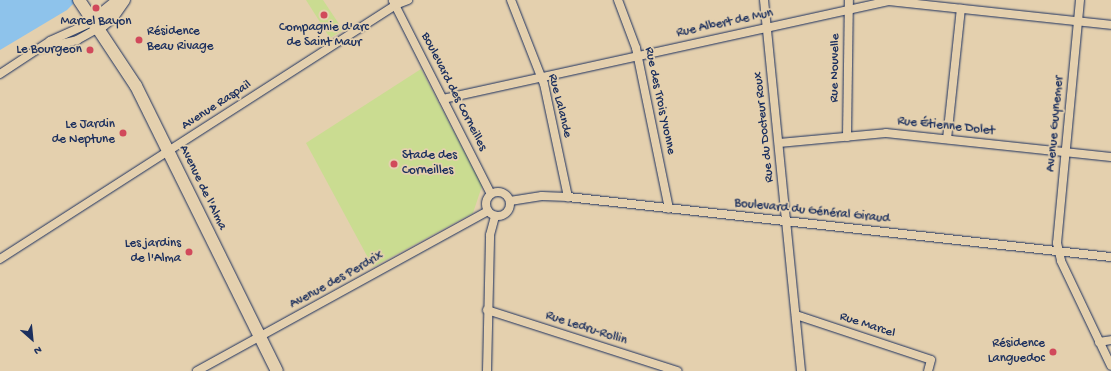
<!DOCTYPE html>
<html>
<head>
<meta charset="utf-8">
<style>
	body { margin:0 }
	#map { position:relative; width:1111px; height:371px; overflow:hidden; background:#e4d0ae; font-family:"Gochi Hand",sans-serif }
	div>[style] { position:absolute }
	.green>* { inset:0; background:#cadc91 }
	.water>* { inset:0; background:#8ec3eb }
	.roads { filter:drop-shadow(0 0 1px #1b2f5e) drop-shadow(0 0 1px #1b2f5e) }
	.street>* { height:8px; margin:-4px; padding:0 4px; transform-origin:4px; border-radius:4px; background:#e4d0ae }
	.street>.ring { margin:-4px; padding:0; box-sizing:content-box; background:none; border:8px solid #e4d0ae; border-radius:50% }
	.secondary>* { height:12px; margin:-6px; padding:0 6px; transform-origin:6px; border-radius:6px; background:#e4d0ae }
	.dots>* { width:11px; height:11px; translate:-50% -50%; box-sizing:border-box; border:2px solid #e4d0ae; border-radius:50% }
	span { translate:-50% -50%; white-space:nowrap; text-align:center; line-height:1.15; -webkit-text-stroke:3.5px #e4d0ae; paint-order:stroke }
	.poi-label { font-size:13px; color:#1b2f5e }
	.left { translate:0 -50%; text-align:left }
	.right { translate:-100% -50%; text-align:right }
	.street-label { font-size:13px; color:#1b2f5e }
	.north { position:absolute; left:12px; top:319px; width:40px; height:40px; -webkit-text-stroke:3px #e4d0ae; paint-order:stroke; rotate:153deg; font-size:11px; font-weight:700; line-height:16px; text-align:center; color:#1b2f5e }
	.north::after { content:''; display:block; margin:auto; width:14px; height:18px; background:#1b2f5e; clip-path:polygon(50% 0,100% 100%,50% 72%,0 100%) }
</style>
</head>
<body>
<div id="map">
	<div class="green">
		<div style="clip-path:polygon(306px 0,323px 0,343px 30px,330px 38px)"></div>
		<div style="clip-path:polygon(421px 69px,482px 186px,473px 213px,373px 267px,306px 143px)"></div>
	</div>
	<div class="water">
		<div style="clip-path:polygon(0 0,77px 0,67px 10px,0 50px)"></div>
	</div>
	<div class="roads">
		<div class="street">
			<div style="left:511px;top:0;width:90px;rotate:68.6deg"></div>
			<div style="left:544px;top:84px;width:116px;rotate:78deg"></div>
			<div style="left:618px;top:0;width:51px;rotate:69.4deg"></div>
			<div style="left:636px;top:48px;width:164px;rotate:78.4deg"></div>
			<div style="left:764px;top:0;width:373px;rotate:84.3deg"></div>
			<div style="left:1080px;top:0;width:244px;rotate:95.4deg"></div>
			<div style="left:1057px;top:243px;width:18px;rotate:77deg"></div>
			<div style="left:1061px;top:261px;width:116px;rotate:64.5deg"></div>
			<div style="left:393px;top:1px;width:216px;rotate:63.1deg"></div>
			<div style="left:43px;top:48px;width:35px;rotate:-13deg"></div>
			<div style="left:77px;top:40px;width:23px;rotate:-29deg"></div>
			<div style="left:0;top:74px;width:60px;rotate:-33.4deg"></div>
			<div style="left:50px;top:41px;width:46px;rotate:-24.3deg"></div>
			<div style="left:443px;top:99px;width:456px;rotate:-12.4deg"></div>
			<div style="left:888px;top:1px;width:224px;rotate:6.1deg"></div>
			<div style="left:847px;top:137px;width:137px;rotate:-89.2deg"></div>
			<div style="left:947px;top:139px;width:131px;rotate:-83.9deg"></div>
			<div style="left:779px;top:143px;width:107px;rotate:-5.3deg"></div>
			<div style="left:886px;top:133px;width:226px;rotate:6.1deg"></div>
			<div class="ring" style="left:486px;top:192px;width:16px;height:16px"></div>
			<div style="left:510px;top:201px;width:32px;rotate:-9deg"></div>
			<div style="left:542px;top:196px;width:26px;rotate:2deg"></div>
			<div style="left:568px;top:197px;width:546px;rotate:6.31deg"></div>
			<div style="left:0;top:259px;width:470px;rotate:-32.7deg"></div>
			<div style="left:395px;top:5px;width:14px;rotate:-21deg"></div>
			<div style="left:487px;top:310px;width:200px;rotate:17.8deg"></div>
			<div style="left:796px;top:315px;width:142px;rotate:18.4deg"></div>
			<div style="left:931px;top:360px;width:11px;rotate:105deg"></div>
			<div style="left:1099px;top:342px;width:12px;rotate:-9deg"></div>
			<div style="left:197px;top:371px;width:332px;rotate:-28.8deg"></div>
			<div style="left:487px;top:371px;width:136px;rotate:-88.7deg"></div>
			<div style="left:490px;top:235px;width:20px;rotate:-75deg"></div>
		</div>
		<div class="secondary">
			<div style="left:79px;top:0;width:103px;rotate:56.5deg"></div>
			<div style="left:136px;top:86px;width:318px;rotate:63.7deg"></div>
			<div style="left:92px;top:22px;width:35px;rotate:-39deg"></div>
			<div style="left:97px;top:29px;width:19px;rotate:-39deg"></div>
			<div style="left:112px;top:17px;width:21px;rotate:-55deg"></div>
		</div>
	</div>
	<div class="dots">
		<div style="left:96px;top:8px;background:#d1495b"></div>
		<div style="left:324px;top:15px;background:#d1495b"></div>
		<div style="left:139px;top:40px;background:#d1495b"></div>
		<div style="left:90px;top:50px;background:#d1495b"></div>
		<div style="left:123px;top:133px;background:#d1495b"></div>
		<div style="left:394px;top:164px;background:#d1495b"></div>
		<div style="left:189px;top:252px;background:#d1495b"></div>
		<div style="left:1053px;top:352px;background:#d1495b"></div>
	</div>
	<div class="poi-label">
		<span style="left:96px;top:22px">Marcel Bayon</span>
		<span style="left:324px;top:36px">Compagnie d'arc<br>de Saint Maur</span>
		<span class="left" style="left:147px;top:40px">Résidence<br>Beau Rivage</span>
		<span class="right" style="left:82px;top:50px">Le Bourgeon</span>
		<span class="right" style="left:115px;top:133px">Le Jardin<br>de Neptune</span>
		<span class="left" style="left:402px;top:164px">Stade des<br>Corneilles</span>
		<span class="right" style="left:181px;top:252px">Les jardins<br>de l'Alma</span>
		<span class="right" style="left:1045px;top:352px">Résidence<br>Languedoc</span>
	</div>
	<div class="street-label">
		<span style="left:725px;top:24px;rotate:-12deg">Rue Albert de Mun</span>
		<span style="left:836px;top:68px;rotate:-89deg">Rue Nouvelle</span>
		<span style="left:453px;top:92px;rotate:63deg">Boulevard des Corneilles</span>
		<span style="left:659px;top:101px;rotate:78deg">Rue des Trois Yvonne</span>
		<span style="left:217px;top:106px;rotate:-33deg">Avenue Raspail</span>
		<span style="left:559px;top:106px;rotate:76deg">Rue Lalande</span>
		<span style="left:1056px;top:124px;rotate:-85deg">Avenue Guynemer</span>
		<span style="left:765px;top:127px;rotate:-96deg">Rue du Docteur Roux</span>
		<span style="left:946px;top:127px;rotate:6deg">Rue Étienne Dolet</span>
		<span style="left:202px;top:188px;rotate:64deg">Avenue de l'Alma</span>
		<span style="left:812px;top:212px;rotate:6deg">Boulevard du Général Giraud</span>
		<span style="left:337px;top:281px;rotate:-29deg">Avenue des Perdrix</span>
		<span style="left:867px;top:326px;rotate:18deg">Rue Marcel</span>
		<span style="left:586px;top:329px;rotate:18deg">Rue Ledru-Rollin</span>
	</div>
	<div class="north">N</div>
</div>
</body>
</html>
